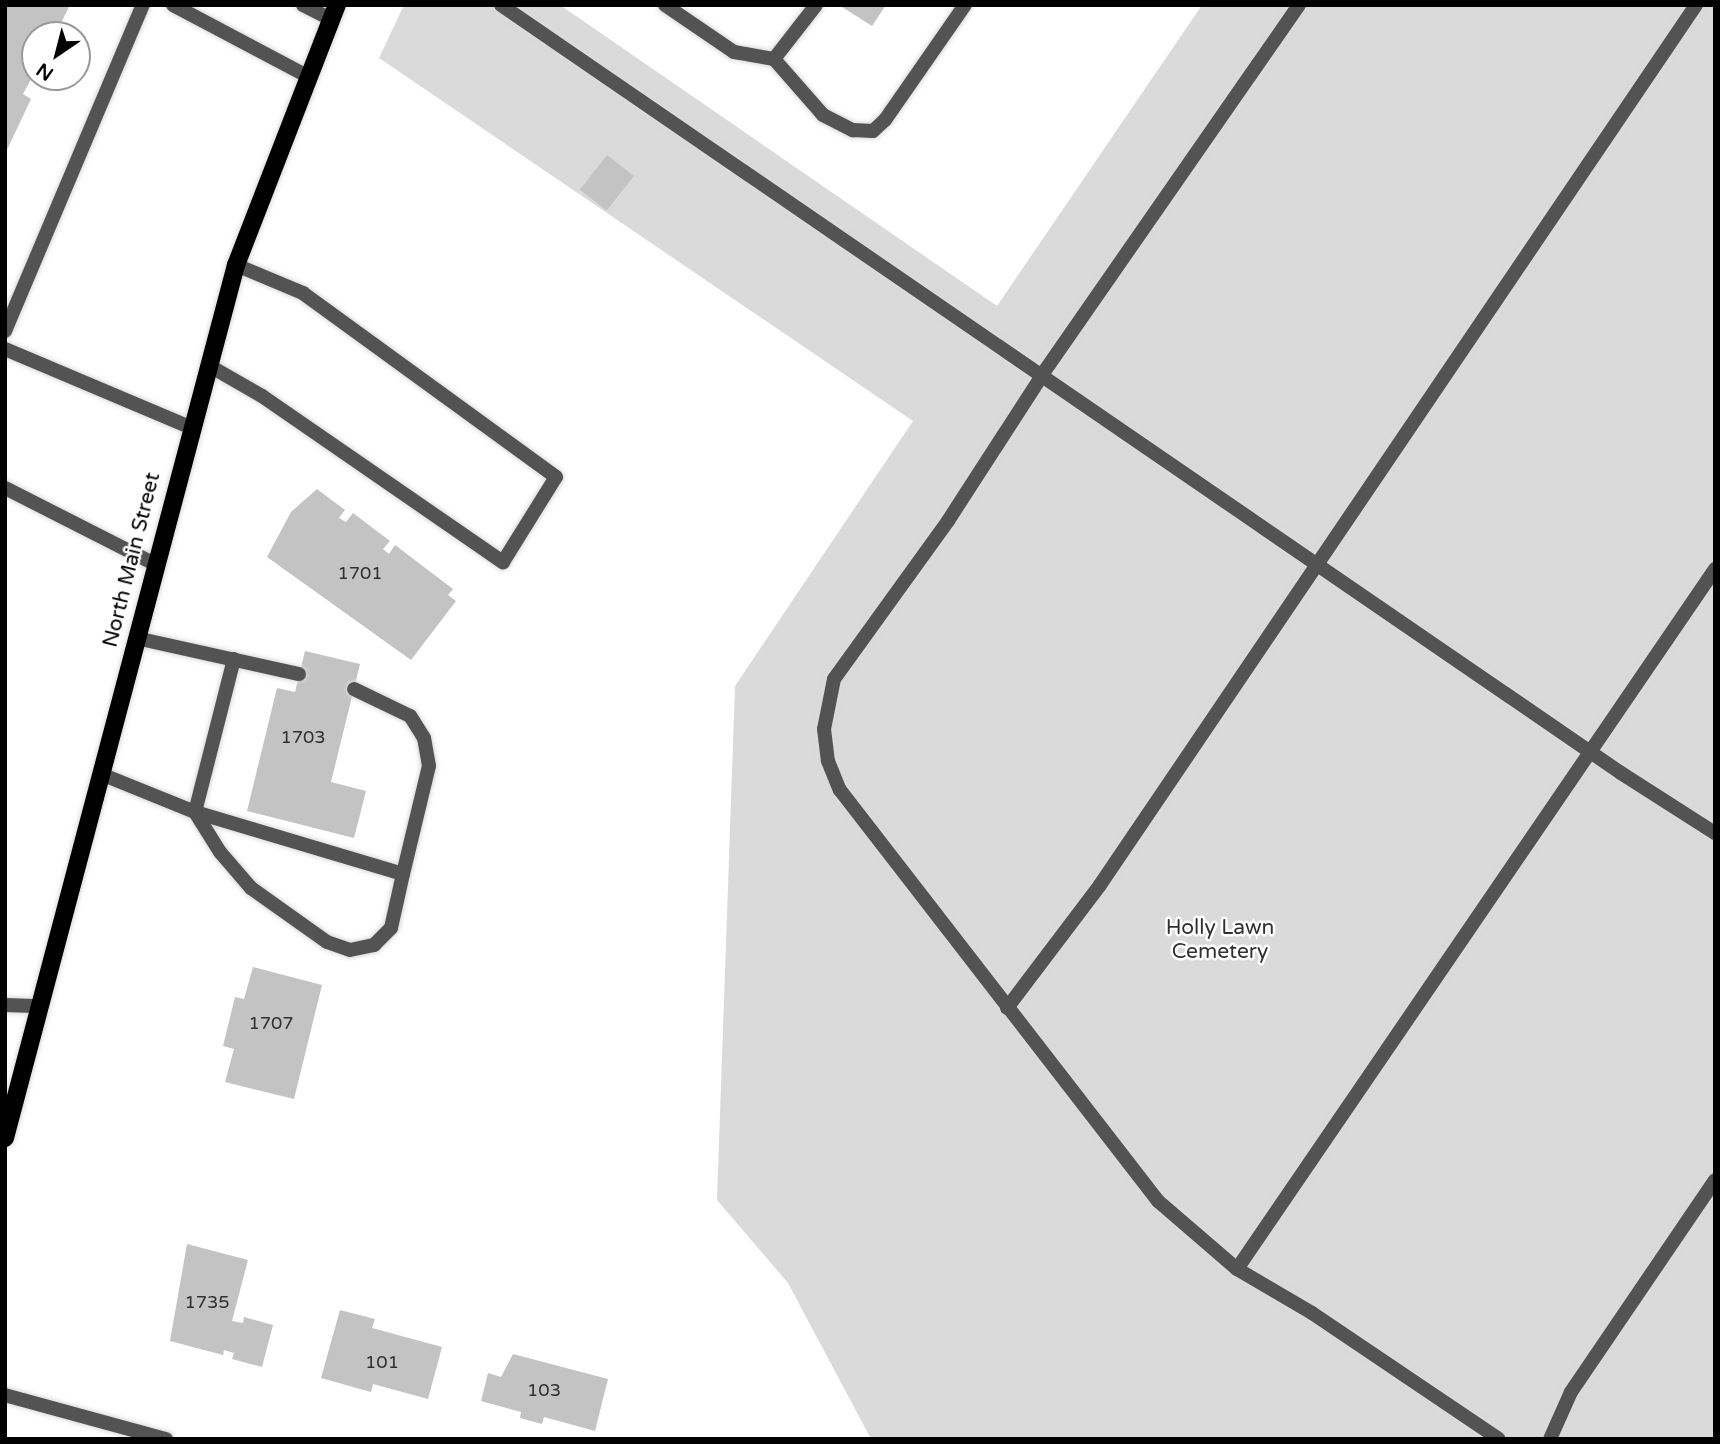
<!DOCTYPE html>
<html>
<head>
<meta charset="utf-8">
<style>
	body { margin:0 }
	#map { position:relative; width:1720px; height:1444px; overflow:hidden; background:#fff; font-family:"Varela Round",sans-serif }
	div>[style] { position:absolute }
	.green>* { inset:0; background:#dadada }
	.building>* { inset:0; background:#c3c3c3; transform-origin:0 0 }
	.roads { filter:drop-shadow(0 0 2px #dbdbdb) drop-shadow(0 0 2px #dbdbdb) }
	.lane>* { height:14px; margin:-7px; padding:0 7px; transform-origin:7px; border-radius:7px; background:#535353 }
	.street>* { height:14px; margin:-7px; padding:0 7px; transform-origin:7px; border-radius:7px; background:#535353 }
	.primary>* { height:18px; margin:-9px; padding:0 9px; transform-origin:9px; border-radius:9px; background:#000 }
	span { translate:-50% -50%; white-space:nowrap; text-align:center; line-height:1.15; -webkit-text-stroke:5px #fff; paint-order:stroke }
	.number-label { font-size:18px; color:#313131 }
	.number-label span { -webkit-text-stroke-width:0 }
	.street-label { font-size:21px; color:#000 }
	.park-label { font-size:21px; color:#313131 }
	.frame { position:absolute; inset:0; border:7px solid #000; pointer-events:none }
	.north { position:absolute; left:21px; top:21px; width:70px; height:70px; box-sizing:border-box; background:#fff; border:2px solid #999; border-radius:50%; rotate:215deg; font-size:19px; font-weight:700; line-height:28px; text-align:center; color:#000 }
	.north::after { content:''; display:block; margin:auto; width:24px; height:32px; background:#000; clip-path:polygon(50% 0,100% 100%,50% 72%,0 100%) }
</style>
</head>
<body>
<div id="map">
	<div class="green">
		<div style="clip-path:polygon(404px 5px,560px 5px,997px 306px,1202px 5px,1715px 5px,1715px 1439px,871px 1439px,788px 1283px,717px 1200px,735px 686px,913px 421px,379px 58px)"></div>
	</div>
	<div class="building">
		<div style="clip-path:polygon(5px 5px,70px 5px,55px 35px,35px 35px,35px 72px,23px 94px,31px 99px,5px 154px)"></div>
		<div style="clip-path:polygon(839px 5px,886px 5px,872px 26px)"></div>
		<div style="left:607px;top:155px;width:34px;height:44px;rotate:38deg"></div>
		<div style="clip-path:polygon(317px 489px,345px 510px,339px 518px,346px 522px,353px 513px,390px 541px,383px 549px,389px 554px,395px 545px,453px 589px,448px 595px,456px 601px,411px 660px,267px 557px,291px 512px)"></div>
		<div style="clip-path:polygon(305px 651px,360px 664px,331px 782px,366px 791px,354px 838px,247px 811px,277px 688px,295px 692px)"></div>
		<div style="clip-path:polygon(253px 967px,322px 985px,294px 1099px,225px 1082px,234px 1049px,223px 1046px,235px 997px,244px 999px)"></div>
		<div style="clip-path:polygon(187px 1244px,248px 1260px,232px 1321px,243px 1323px,244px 1317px,273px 1325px,262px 1367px,232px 1359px,234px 1353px,224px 1350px,223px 1355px,170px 1341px)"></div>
		<div style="clip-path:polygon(340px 1310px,375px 1319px,372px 1328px,442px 1347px,428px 1399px,373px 1384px,371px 1392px,321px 1378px)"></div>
		<div style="clip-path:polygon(513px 1354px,608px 1379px,595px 1431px,544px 1417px,542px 1424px,520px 1418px,521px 1412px,481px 1401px,488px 1373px,501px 1377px)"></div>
	</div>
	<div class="roads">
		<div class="lane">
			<div style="left:173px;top:5px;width:152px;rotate:27.9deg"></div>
			<div style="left:303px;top:5px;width:31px;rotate:27deg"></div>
			<div style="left:501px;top:5px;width:1358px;rotate:34.44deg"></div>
			<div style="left:1621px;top:773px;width:112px;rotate:32.6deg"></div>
			<div style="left:665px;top:5px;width:83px;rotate:34.3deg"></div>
			<div style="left:734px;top:52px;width:41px;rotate:9.9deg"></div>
			<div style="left:774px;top:59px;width:68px;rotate:-52.1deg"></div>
			<div style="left:1299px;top:5px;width:449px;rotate:124.8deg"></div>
			<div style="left:1043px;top:374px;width:175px;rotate:122.9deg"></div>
			<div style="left:948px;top:521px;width:195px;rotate:125.8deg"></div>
			<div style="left:834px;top:679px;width:51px;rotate:101.3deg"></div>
			<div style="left:824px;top:729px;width:32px;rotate:83deg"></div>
			<div style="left:828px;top:761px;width:31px;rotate:68deg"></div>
			<div style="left:840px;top:790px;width:520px;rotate:52.27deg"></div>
			<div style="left:1158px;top:1201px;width:104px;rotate:40.7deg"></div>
			<div style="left:1237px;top:1269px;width:87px;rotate:30.4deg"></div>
			<div style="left:1312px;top:1313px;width:225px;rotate:34deg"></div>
			<div style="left:774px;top:59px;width:74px;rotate:48.8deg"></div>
			<div style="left:823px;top:115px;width:34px;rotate:27deg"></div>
			<div style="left:853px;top:130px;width:20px;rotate:3deg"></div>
			<div style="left:873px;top:131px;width:16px;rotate:-43deg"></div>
			<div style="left:885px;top:120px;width:140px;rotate:-55.2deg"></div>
			<div style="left:5px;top:331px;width:354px;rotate:-67.1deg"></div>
			<div style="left:5px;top:349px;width:201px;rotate:22.9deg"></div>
			<div style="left:208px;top:365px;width:62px;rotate:29.9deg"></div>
			<div style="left:262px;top:396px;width:293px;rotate:34.6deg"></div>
			<div style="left:503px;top:562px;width:100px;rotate:-58.1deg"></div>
			<div style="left:556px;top:477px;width:313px;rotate:-144deg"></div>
			<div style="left:303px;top:293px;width:73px;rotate:-157.3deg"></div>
			<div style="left:5px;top:488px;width:168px;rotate:26.9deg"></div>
			<div style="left:136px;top:638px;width:167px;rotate:12.5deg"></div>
			<div style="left:234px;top:659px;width:158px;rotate:104.3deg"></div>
			<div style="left:195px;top:812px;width:47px;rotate:58deg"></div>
			<div style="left:220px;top:852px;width:48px;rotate:49.3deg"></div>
			<div style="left:251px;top:888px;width:93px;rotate:35.4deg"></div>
			<div style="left:327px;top:942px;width:24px;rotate:19deg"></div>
			<div style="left:350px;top:950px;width:25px;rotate:-12deg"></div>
			<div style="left:374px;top:945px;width:24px;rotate:-45deg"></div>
			<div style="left:391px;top:928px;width:55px;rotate:-77.5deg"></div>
			<div style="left:101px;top:774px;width:101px;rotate:22deg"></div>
			<div style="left:195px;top:812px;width:217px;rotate:16.6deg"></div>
			<div style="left:403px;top:874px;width:111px;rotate:-76.5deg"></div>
			<div style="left:429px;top:766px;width:28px;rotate:-100deg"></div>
			<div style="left:424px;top:738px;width:26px;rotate:-122deg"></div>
			<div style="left:410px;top:716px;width:62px;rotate:-154.3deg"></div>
			<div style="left:5px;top:1005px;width:36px;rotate:2deg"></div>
			<div style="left:1007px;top:1008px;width:154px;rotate:-52.9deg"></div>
			<div style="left:1100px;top:885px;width:1063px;rotate:-55.89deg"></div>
			<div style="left:1237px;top:1269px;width:848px;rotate:-55.67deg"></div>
			<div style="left:1550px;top:1439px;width:51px;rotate:-65.9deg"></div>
			<div style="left:1571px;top:1392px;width:256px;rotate:-55.8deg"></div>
		</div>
		<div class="street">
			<div style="left:5px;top:1395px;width:167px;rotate:15.3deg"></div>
		</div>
		<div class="primary">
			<div style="left:5px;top:1138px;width:903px;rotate:-75.18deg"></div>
			<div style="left:236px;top:265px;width:279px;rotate:-68.8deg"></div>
		</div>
	</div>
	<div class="number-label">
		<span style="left:360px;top:573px">1701</span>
		<span style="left:303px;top:737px">1703</span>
		<span style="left:271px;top:1023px">1707</span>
		<span style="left:207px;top:1302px">1735</span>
		<span style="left:382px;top:1362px">101</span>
		<span style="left:544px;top:1390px">103</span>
	</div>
	<div class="street-label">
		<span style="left:132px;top:560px;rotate:-76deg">North Main Street</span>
	</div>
	<div class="park-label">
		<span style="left:1220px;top:940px">Holly Lawn<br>Cemetery</span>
	</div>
	<div class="frame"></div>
	<div class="north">N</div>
</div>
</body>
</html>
